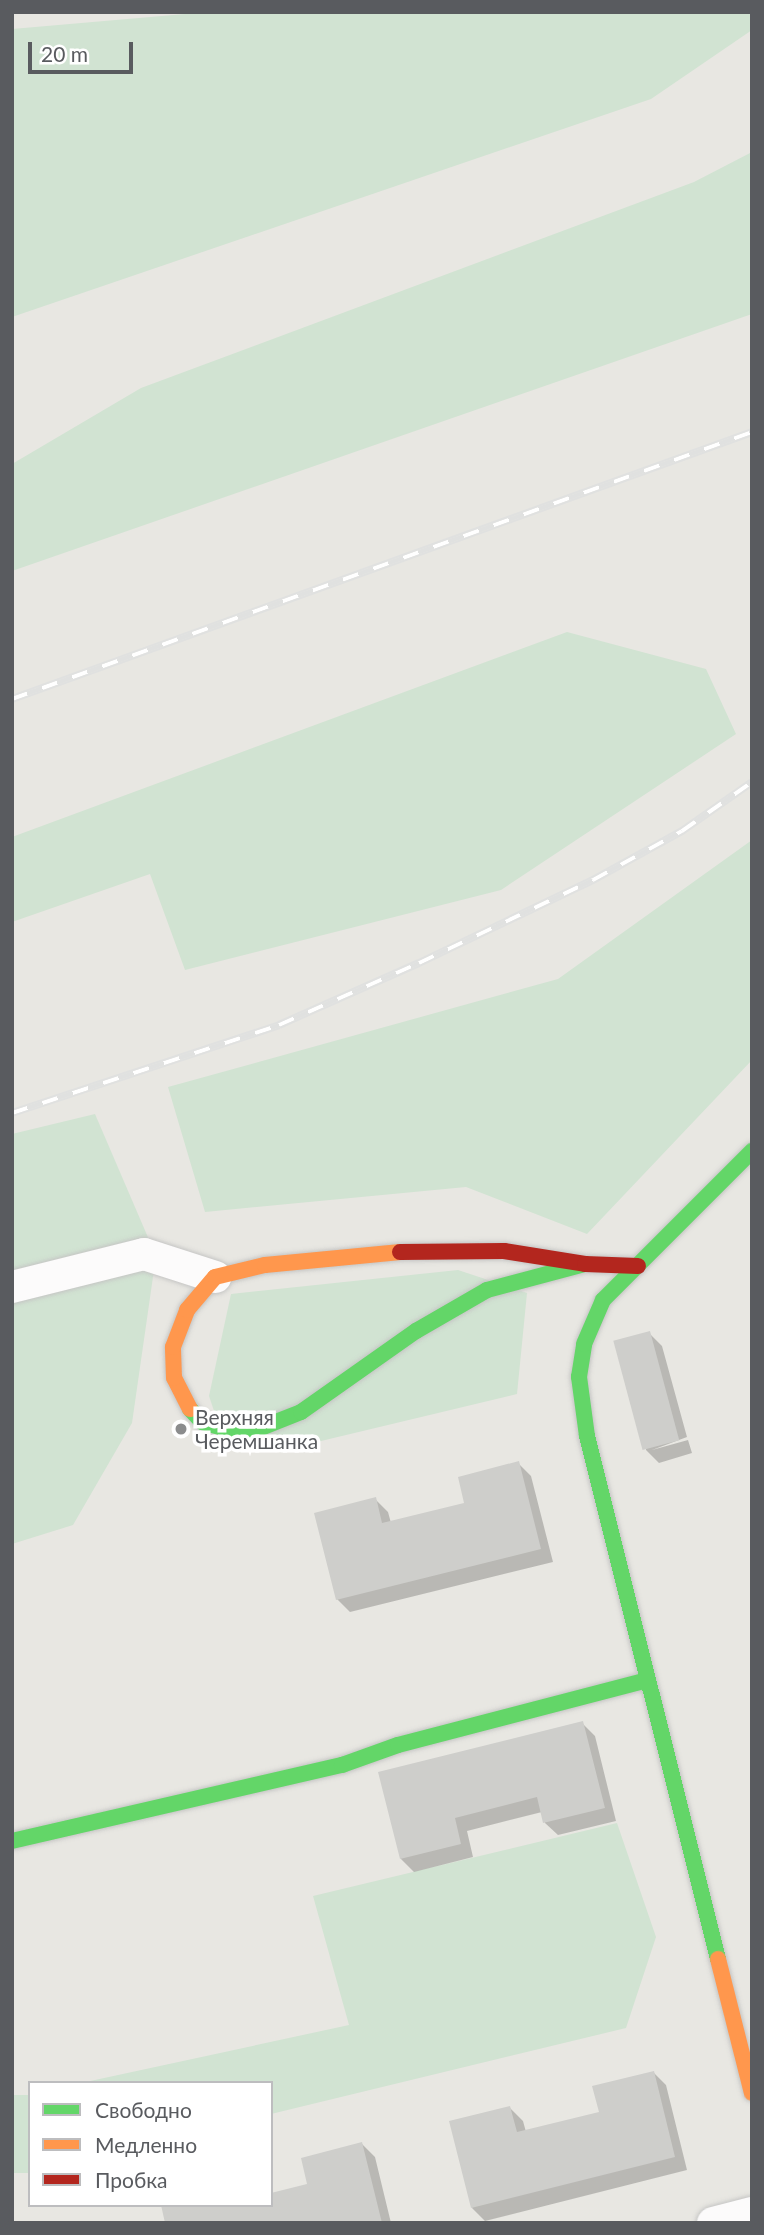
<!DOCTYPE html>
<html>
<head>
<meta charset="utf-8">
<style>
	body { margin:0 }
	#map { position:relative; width:764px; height:2235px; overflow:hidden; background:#e8e7e2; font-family:Lato,sans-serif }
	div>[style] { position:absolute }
	.green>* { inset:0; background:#d1e3d2; transform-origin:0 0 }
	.shadow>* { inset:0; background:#0003 }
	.building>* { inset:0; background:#cececb; transform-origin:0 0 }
	.roads { filter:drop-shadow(0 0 2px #c5c5c4) drop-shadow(0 0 2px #c5c5c4) }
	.street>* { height:32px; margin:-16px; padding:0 16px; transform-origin:16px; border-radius:16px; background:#fcfbfb }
	.fast>* { height:16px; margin:-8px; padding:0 8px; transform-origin:8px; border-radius:8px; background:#63d668 }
	.slow>* { height:16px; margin:-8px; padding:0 8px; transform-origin:8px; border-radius:8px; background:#ff974d }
	.jam>* { height:16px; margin:-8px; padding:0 8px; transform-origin:8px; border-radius:8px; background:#b3261e }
	.rail>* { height:8px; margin-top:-4px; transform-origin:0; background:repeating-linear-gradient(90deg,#fff 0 16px,#e0e1e0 0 32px); box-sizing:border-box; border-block:2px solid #e0e1e0 }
	.dots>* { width:19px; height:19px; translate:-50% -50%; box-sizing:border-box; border:4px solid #fff; border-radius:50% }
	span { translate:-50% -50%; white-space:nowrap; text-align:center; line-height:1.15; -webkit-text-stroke:7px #fff; paint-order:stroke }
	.poi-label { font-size:21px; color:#595b5f }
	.left { translate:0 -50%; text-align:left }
	.frame { position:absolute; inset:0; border:14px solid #595b5f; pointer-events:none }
	.legend { position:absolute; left:28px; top:2081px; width:245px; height:126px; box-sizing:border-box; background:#fff; border:2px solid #bdbdbf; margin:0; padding:9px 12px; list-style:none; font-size:21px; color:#595b5f }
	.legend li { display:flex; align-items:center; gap:14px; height:35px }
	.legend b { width:35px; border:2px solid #bdbdbf }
	.scale { position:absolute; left:28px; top:42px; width:105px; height:32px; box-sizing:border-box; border:4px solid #595b5f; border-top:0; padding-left:9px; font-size:21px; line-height:24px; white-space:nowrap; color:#595b5f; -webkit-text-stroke:5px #fff; paint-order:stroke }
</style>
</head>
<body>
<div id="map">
	<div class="green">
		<div style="clip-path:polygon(208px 12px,752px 12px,752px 30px,651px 99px,12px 317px,12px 29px)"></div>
		<div style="clip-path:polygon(752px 152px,752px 314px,12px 571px,12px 464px,141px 388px,694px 182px)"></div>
		<div style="clip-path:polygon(567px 632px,706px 669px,736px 734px,501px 890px,185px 970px,150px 874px,12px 922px,12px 837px)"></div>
		<div style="clip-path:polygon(752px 840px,752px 1060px,587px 1234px,466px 1187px,205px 1212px,168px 1087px,558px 979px)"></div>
		<div style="clip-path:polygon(95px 1114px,156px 1256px,132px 1423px,73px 1525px,12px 1544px,12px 1134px)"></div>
		<div style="clip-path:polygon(458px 1270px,527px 1293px,517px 1394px,296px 1447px,222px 1435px,209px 1396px,231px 1294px)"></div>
		<div style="clip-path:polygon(617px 1823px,656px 1937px,626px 2028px,271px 2114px,271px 2083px,81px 2083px,349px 2025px,313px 1896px)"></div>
		<div style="left:30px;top:2095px;width:78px;height:18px;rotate:90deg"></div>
	</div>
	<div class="shadow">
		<div style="clip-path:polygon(649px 1333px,662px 1346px,687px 1437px,652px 1450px,688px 1440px,692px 1453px,659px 1463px,646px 1450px)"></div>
		<div style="clip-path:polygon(518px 1463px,531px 1476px,553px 1562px,350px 1612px,337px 1599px,375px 1499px,388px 1512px,391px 1523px,466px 1504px)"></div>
		<div style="clip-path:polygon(582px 1723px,595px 1736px,616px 1821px,558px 1835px,545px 1823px,542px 1812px,467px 1831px,473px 1857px,414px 1872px,401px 1859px,380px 1774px)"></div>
		<div style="clip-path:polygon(653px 2072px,666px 2085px,687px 2170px,485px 2221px,472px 2208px,510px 2108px,523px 2121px,526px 2132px,601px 2113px)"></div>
		<div style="clip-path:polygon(362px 2144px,375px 2157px,391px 2223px,167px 2223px,271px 2205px,309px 2185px)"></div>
	</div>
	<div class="building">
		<div style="left:650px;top:1331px;width:113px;height:38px;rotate:75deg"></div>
		<div style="clip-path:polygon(519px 1461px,541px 1549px,336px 1600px,314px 1513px,376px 1497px,382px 1523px,464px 1503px,458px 1477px)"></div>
		<div style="clip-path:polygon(583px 1721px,605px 1808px,543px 1823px,537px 1797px,455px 1818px,461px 1844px,400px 1859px,378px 1772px)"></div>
		<div style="clip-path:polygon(654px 2071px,675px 2157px,471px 2208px,449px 2121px,510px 2106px,517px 2132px,599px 2112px,592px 2086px)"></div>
		<div style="clip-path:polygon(362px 2142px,382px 2223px,165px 2223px,161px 2205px,271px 2205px,271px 2193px,307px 2184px,301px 2158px)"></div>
	</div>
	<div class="roads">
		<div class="street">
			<div style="left:12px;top:1287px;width:136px;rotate:-14deg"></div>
			<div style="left:144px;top:1254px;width:75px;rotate:17.9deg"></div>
			<div style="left:713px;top:2223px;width:40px;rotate:-14.4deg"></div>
		</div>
		<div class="fast">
			<div style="left:190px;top:1409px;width:18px;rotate:47deg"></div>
			<div style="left:202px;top:1422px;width:25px;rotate:16deg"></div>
			<div style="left:226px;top:1429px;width:32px"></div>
			<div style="left:258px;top:1429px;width:46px;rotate:-21.6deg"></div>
			<div style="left:301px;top:1412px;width:141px;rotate:-35.2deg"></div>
			<div style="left:416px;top:1331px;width:82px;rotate:-30deg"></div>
			<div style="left:487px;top:1290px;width:101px;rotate:-14.9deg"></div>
			<div style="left:12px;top:1841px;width:339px;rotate:-13deg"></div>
			<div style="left:342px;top:1765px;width:59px;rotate:-19.7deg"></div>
			<div style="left:398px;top:1745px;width:257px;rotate:-14.6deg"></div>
			<div style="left:718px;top:1959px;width:539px;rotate:-104.06deg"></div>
			<div style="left:587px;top:1436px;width:60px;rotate:-97.7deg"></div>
			<div style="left:579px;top:1377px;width:33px;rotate:-81deg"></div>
			<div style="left:584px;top:1344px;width:48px;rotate:-66.6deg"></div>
			<div style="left:603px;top:1300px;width:211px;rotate:-45deg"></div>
		</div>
		<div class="slow">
			<div style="left:190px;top:1409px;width:35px;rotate:-117deg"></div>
			<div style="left:174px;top:1378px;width:31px;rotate:-92deg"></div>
			<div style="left:173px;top:1347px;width:40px;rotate:-69deg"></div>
			<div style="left:187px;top:1310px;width:43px;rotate:-49.7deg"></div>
			<div style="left:215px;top:1277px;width:51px;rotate:-13.5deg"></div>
			<div style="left:265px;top:1265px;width:136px;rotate:-5.5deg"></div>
			<div style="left:718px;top:1959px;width:138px;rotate:75.8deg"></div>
		</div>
		<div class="jam">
			<div style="left:400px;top:1252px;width:104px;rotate:-0.6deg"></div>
			<div style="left:504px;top:1251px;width:82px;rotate:9.1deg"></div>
			<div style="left:585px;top:1264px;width:53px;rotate:2.2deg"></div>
		</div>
	</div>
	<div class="rail">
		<div style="left:12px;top:699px;width:787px;rotate:-19.84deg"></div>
		<div style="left:12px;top:1113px;width:281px;rotate:-18.2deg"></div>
		<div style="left:279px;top:1025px;width:153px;rotate:-23.9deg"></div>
		<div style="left:419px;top:963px;width:193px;rotate:-25.5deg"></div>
		<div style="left:593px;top:880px;width:102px;rotate:-28.8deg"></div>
		<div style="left:682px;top:831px;width:85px;rotate:-35deg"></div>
	</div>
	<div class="dots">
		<div style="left:181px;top:1429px;background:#8b8c8d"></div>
	</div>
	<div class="poi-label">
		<span class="left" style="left:195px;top:1429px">Верхняя<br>Черемшанка</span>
	</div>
	<div class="frame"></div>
	<ul class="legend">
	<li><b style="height:9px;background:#63d668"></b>Свободно</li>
	<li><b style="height:9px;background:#ff974d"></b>Медленно</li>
	<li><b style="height:9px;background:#b3261e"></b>Пробка</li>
	</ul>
	<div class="scale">20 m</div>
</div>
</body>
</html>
